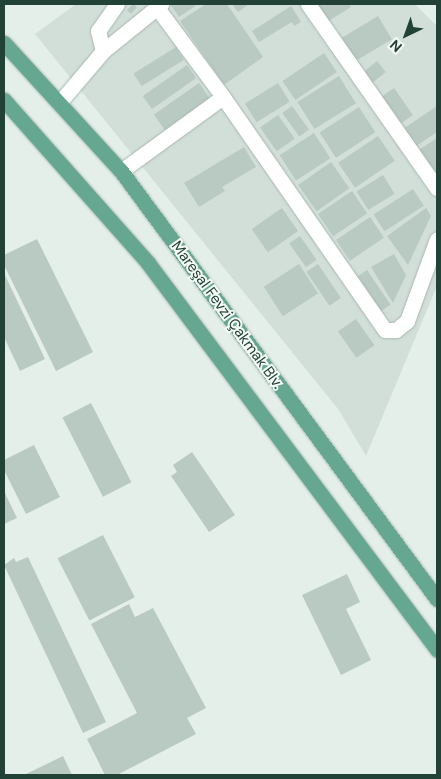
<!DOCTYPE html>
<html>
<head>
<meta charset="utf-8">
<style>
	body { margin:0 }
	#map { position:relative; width:441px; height:779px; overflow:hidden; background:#e4efe9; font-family:"DM Sans",sans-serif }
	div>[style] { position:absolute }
	.built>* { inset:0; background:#d2dfd8 }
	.building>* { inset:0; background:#b9cac2; transform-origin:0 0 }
	.roads { filter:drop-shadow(0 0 1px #a6b8b0) drop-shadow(0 0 1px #a6b8b0) }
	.minor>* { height:15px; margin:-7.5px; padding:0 7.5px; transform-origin:7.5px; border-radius:7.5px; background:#fff }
	.major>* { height:15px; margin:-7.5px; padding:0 7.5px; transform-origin:7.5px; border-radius:7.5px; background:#66a791 }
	span { translate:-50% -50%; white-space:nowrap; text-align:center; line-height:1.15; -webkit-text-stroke:4px #f5faf7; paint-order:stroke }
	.street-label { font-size:15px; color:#224237 }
	.frame { position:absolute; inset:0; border:5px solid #224237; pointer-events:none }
	.north { position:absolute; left:381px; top:10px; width:50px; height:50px; -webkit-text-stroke:4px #f5faf7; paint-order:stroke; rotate:222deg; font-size:14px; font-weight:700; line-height:20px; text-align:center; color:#224237 }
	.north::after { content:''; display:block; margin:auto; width:18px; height:22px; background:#224237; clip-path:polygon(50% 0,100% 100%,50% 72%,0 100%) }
</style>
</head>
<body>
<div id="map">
	<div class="built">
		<div style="clip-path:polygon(76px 4px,415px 4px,437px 26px,437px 286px,366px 456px,338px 409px,35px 34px)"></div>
	</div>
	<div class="building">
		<div style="clip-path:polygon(133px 4px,137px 7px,131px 14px,127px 10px)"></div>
		<div style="clip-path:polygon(170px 4px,198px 4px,179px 17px)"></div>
		<div style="clip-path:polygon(206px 4px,227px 4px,263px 57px,224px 85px,180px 21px)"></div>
		<div style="clip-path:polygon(232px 4px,249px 4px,238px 12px)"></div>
		<div style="clip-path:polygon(315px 4px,349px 4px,351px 7px,327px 22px)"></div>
		<div style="clip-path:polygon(291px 6px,301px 22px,294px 26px,292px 22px,259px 42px,252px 31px)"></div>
		<div style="left:378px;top:16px;width:27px;height:42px;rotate:59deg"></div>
		<div style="left:176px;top:47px;width:15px;height:50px;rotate:58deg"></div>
		<div style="left:324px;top:53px;width:23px;height:50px;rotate:56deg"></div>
		<div style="left:377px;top:61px;width:14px;height:22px;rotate:51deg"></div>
		<div style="left:187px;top:65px;width:16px;height:54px;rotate:55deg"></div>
		<div style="left:339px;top:76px;width:32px;height:49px;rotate:58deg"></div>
		<div style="left:199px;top:83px;width:19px;height:55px;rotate:55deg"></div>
		<div style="left:278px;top:83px;width:22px;height:39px;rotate:58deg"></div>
		<div style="left:394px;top:88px;width:33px;height:17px;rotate:55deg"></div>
		<div style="left:292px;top:106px;width:29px;height:12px;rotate:54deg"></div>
		<div style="clip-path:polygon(437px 106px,437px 132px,415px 147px,403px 129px)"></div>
		<div style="left:359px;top:107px;width:30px;height:47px;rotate:57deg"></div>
		<div style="left:278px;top:115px;width:29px;height:22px;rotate:55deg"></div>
		<div style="left:314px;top:133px;width:30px;height:41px;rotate:57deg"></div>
		<div style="left:378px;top:136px;width:30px;height:48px;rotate:56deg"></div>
		<div style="clip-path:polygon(437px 138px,437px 170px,432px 173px,417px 151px)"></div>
		<div style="clip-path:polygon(244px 147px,256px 167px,222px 187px,225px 191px,199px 207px,184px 183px)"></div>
		<div style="left:331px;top:162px;width:32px;height:40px;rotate:55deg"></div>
		<div style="left:383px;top:175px;width:22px;height:31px;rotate:58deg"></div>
		<div style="left:413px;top:189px;width:20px;height:47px;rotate:57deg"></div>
		<div style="left:352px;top:191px;width:27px;height:41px;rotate:56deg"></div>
		<div style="left:282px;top:208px;width:28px;height:37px;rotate:55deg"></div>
		<div style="clip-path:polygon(426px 208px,431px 216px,408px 265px,387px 236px)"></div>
		<div style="left:370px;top:217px;width:25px;height:41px;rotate:56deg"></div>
		<div style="left:300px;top:236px;width:29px;height:13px;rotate:55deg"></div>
		<div style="clip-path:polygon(37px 239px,93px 352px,56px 371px,4px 265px,4px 255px)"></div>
		<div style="clip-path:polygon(394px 254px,406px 275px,393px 303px,371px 267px)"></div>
		<div style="left:299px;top:264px;width:35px;height:42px;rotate:57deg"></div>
		<div style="left:318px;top:264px;width:41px;height:14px;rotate:56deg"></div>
		<div style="left:367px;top:270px;width:42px;height:11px;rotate:56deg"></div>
		<div style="clip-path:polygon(4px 273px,45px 359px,20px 371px,4px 337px)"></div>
		<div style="left:356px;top:319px;width:32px;height:22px;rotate:55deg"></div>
		<div style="left:91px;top:403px;width:89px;height:32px;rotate:63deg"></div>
		<div style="clip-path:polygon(34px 445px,60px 497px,26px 514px,4px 470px,4px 460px)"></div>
		<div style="clip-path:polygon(192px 452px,235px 515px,209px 532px,171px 476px,177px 472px,173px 465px)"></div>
		<div style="clip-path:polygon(4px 491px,17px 518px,4px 524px)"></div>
		<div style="left:103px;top:535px;width:70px;height:51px;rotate:63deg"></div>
		<div style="clip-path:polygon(28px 557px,106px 722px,83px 733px,4px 565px,14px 558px,16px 562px)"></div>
		<div style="clip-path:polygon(347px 574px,360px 602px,346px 609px,371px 660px,341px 675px,302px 595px)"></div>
		<div style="clip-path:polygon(129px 604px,135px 617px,153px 608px,206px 708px,187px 718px,196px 734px,117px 775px,105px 775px,87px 739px,137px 713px,91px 624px)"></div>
		<div style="clip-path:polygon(63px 756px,72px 775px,24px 775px)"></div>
	</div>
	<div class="roads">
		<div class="minor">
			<div style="left:308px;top:4px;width:225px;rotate:55deg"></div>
			<div style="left:158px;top:9px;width:109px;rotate:53.5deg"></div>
			<div style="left:223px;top:97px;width:284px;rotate:55.2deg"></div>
			<div style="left:385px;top:330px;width:11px"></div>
			<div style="left:396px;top:330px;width:14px;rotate:-39deg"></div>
			<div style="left:407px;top:321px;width:87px;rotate:-69.9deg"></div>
			<div style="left:103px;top:51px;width:21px;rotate:-104deg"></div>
			<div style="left:98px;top:31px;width:33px;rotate:-55deg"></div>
			<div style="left:59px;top:103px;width:68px;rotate:-49.8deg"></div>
			<div style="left:103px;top:51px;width:75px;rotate:-39deg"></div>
			<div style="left:121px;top:171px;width:126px;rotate:-36deg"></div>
		</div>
		<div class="major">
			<div style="left:4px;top:43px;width:173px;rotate:47.6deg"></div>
			<div style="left:121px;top:171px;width:532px;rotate:53.56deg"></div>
			<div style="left:4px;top:100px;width:217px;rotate:48.5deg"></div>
			<div style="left:148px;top:263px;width:483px;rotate:53.2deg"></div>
		</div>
	</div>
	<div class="street-label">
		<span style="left:227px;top:315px;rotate:54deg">Mareşal Fevzi Çakmak Blv.</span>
	</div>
	<div class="frame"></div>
	<div class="north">N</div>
</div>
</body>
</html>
